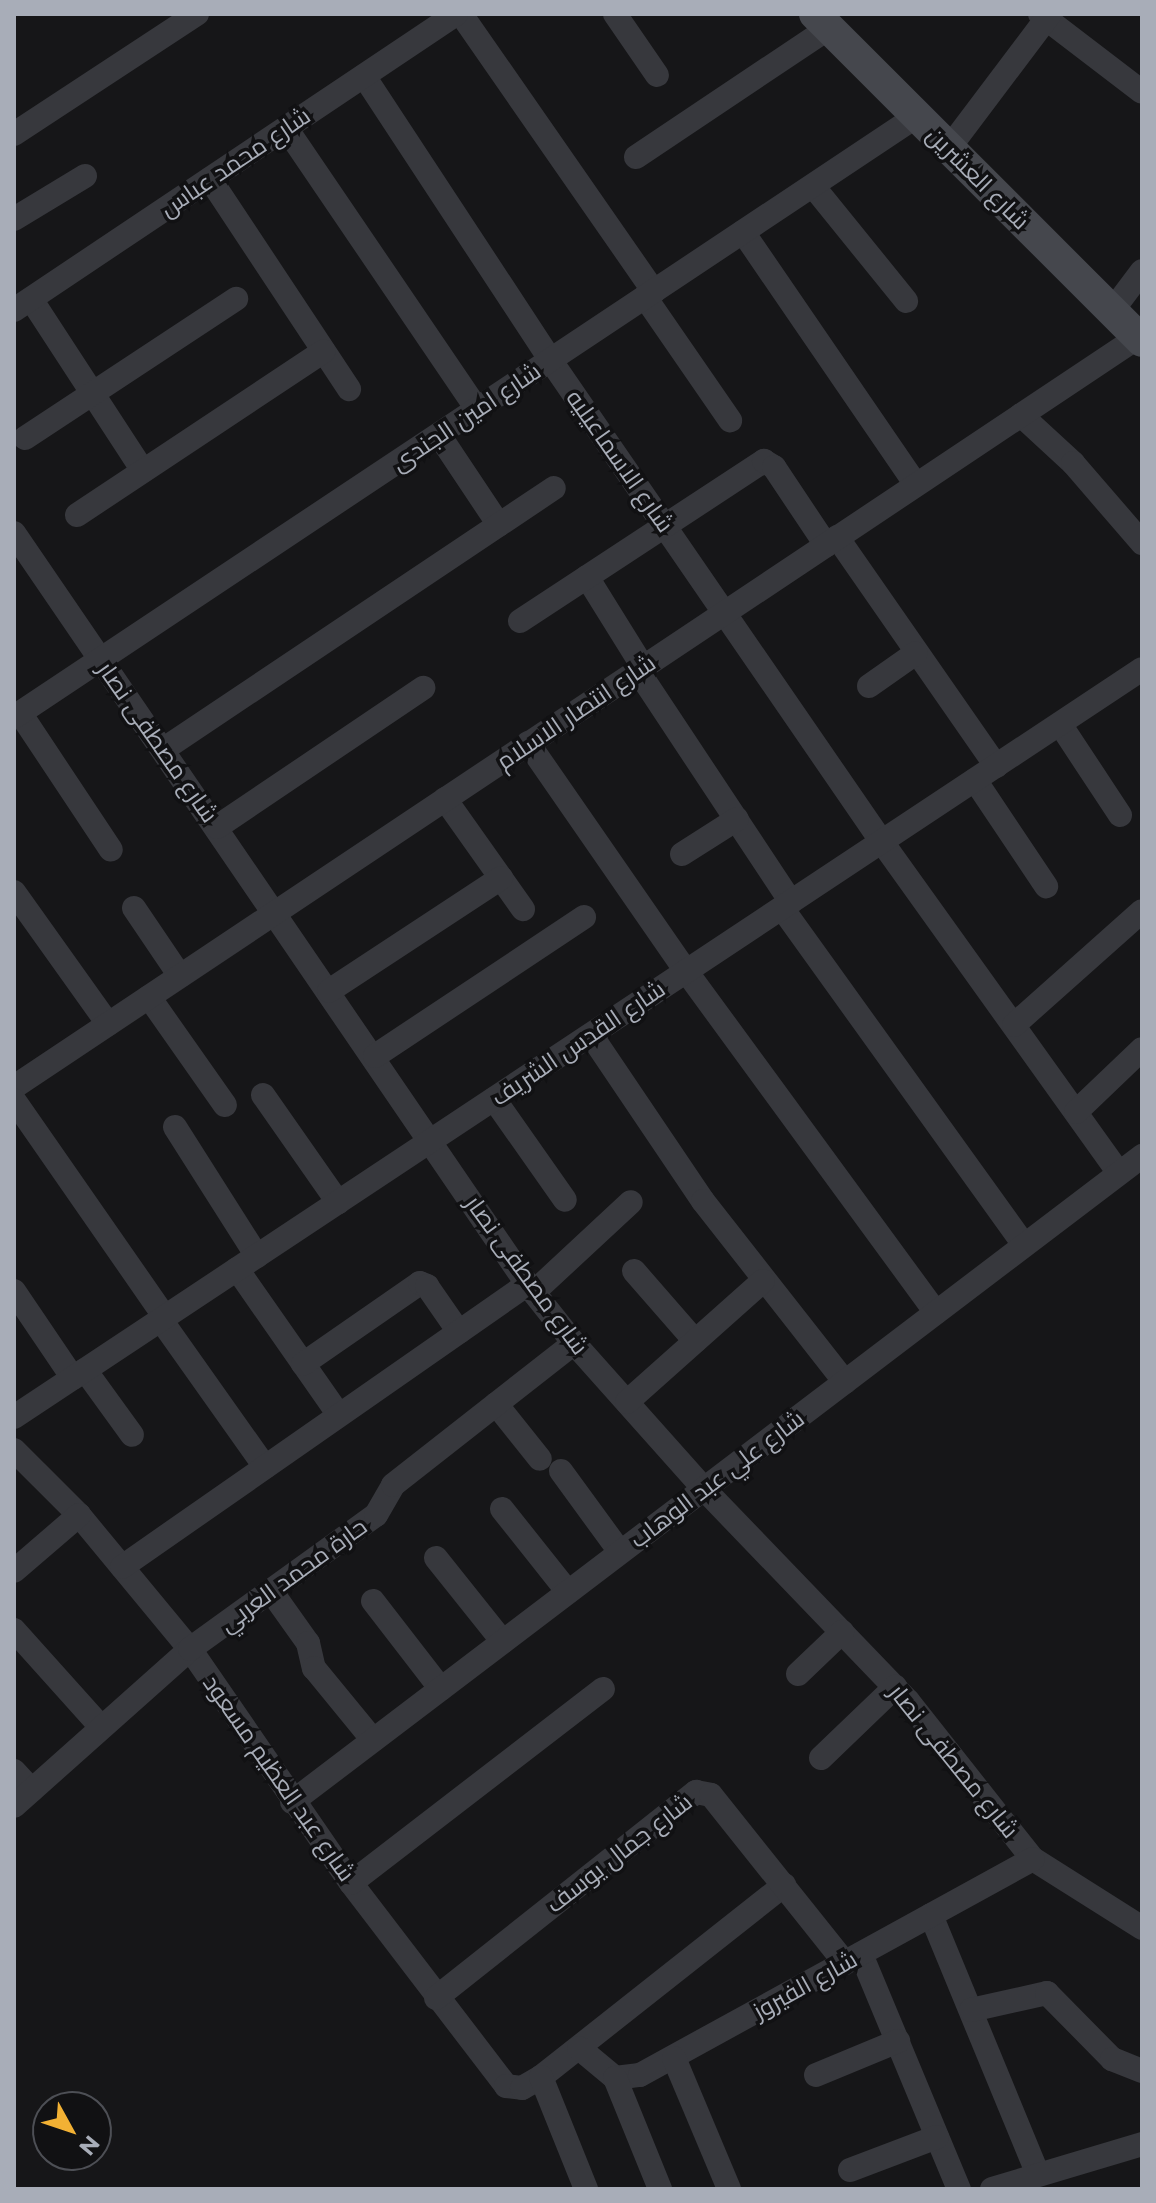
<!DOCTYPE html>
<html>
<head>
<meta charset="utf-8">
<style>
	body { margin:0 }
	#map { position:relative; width:1156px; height:2203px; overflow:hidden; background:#161618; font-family:Montserrat,Cairo,sans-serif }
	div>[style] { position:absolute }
	.minor>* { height:24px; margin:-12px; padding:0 12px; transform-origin:12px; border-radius:12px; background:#37383d }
	.secondary>* { height:32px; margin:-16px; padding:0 16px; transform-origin:16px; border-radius:16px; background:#45474d }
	span { translate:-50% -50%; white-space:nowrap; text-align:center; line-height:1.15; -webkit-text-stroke:7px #111113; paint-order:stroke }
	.street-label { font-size:24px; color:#a8adb8 }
	.frame { position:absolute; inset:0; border:16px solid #a8adb8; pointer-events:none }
	.north { position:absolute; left:32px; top:2091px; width:80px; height:80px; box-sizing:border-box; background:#111113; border:2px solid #4d4f55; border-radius:50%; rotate:130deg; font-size:22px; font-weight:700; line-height:32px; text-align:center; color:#a8adb8 }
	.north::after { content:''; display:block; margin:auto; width:28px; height:36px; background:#f2b134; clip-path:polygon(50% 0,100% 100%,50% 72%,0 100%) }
</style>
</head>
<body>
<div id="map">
	<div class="minor">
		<div style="left:461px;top:14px;width:338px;rotate:55.2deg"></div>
		<div style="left:615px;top:14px;width:74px;rotate:55.5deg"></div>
		<div style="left:1040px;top:14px;width:128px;rotate:37.4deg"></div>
		<div style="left:364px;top:76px;width:341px;rotate:56.7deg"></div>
		<div style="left:551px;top:361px;width:584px;rotate:55.47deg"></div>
		<div style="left:882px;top:842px;width:407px;rotate:54.4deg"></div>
		<div style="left:286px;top:128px;width:340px;rotate:55.8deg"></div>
		<div style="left:14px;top:134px;width:219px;rotate:-33.3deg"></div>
		<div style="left:949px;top:148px;width:168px;rotate:-53deg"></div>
		<div style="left:636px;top:157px;width:232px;rotate:-33.8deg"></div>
		<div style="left:210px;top:179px;width:252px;rotate:56.5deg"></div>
		<div style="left:813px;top:186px;width:148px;rotate:51deg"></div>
		<div style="left:14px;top:219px;width:83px;rotate:-31.2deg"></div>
		<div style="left:743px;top:232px;width:306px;rotate:55.6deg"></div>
		<div style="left:645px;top:297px;width:150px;rotate:55.4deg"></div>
		<div style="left:31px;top:299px;width:205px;rotate:56.9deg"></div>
		<div style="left:14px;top:310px;width:532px;rotate:-33.81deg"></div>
		<div style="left:1112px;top:311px;width:50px;rotate:-53.1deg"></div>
		<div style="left:1021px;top:415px;width:71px;rotate:42.7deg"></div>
		<div style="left:1073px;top:463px;width:106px;rotate:49.2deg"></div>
		<div style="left:439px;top:435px;width:108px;rotate:56.3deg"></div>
		<div style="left:25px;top:438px;width:253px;rotate:-33.4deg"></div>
		<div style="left:77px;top:515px;width:296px;rotate:-33.6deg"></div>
		<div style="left:14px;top:533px;width:909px;rotate:55.66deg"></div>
		<div style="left:527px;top:1284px;width:75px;rotate:51.5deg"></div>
		<div style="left:574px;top:1343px;width:195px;rotate:48.3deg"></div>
		<div style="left:704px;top:1489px;width:294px;rotate:46.1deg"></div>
		<div style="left:908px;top:1701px;width:201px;rotate:51.7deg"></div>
		<div style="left:1033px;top:1859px;width:129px;rotate:32.3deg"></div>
		<div style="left:837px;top:537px;width:279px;rotate:55.2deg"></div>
		<div style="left:587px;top:577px;width:106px;rotate:58.1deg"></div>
		<div style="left:520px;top:621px;width:292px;rotate:-33.3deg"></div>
		<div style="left:764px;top:461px;width:12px;rotate:31deg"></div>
		<div style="left:774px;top:467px;width:94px;rotate:56.3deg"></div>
		<div style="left:638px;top:671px;width:277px;rotate:56.5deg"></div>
		<div style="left:869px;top:686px;width:57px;rotate:-35.1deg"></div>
		<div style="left:20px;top:713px;width:164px;rotate:56.4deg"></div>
		<div style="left:14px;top:717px;width:1085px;rotate:-33.65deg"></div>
		<div style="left:1060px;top:724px;width:109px;rotate:56.6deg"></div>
		<div style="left:528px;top:743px;width:277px;rotate:55.3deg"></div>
		<div style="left:686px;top:971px;width:423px;rotate:53.8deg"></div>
		<div style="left:164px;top:749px;width:469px;rotate:-33.8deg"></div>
		<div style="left:975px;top:780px;width:128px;rotate:56.2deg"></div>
		<div style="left:445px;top:799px;width:135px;rotate:54.7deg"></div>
		<div style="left:217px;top:827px;width:249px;rotate:-34deg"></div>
		<div style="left:682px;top:854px;width:65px;rotate:-32.5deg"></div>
		<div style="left:14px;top:892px;width:162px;rotate:54.5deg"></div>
		<div style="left:134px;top:908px;width:82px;rotate:55.9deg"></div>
		<div style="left:782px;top:908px;width:415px;rotate:54.3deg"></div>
		<div style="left:329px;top:991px;width:206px;rotate:-33.3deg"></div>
		<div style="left:149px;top:997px;width:132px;rotate:54.9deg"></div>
		<div style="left:1014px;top:1025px;width:171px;rotate:-41.7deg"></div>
		<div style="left:591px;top:1035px;width:200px;rotate:56deg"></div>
		<div style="left:703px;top:1201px;width:230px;rotate:51.9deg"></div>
		<div style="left:375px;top:1056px;width:251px;rotate:-33.6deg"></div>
		<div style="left:14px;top:1087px;width:1351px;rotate:-33.71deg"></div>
		<div style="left:263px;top:1095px;width:131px;rotate:55deg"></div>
		<div style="left:494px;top:1099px;width:123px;rotate:54.9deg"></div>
		<div style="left:14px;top:1100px;width:264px;rotate:55.2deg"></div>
		<div style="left:1076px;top:1112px;width:91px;rotate:-43.7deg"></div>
		<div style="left:175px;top:1127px;width:153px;rotate:57.6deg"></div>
		<div style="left:237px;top:1269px;width:178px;rotate:55.1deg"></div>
		<div style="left:634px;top:1271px;width:93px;rotate:48.9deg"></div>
		<div style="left:14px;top:1291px;width:105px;rotate:55.9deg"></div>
		<div style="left:534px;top:1292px;width:132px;rotate:-42.9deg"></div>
		<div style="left:161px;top:1320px;width:180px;rotate:54.7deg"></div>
		<div style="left:303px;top:1364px;width:142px;rotate:-34.7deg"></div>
		<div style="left:420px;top:1283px;width:8px;rotate:23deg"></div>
		<div style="left:427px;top:1286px;width:56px;rotate:55.2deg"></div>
		<div style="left:85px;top:1370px;width:80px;rotate:54.1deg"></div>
		<div style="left:627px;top:1402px;width:182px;rotate:-41.7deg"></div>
		<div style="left:496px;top:1404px;width:70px;rotate:51.3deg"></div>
		<div style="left:14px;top:1417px;width:1353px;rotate:-33.55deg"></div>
		<div style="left:14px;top:1450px;width:92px;rotate:45deg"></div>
		<div style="left:79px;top:1515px;width:174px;rotate:50.4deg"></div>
		<div style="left:190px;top:1649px;width:284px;rotate:55.5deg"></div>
		<div style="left:351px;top:1883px;width:255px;rotate:52.6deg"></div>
		<div style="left:506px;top:2086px;width:16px;rotate:7deg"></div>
		<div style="left:522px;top:2088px;width:22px;rotate:-30deg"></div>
		<div style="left:541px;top:2077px;width:310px;rotate:-38.3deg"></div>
		<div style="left:561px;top:1471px;width:100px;rotate:53.9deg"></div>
		<div style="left:502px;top:1509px;width:106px;rotate:51.5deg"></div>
		<div style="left:436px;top:1558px;width:107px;rotate:51.4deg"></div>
		<div style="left:122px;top:1567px;width:494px;rotate:-34.9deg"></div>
		<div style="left:14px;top:1571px;width:86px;rotate:-40.7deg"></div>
		<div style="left:271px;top:1591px;width:64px;rotate:54.6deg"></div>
		<div style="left:308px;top:1643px;width:26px;rotate:77deg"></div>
		<div style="left:314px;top:1668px;width:93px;rotate:50.7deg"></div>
		<div style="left:373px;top:1601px;width:111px;rotate:52.3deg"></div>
		<div style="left:14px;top:1630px;width:130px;rotate:48.1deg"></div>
		<div style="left:798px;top:1674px;width:61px;rotate:-43.7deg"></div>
		<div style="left:821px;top:1758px;width:103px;rotate:-43.8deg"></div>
		<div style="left:14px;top:1771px;width:26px;rotate:47deg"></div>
		<div style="left:292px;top:1802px;width:1068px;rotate:-37.23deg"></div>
		<div style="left:14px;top:1806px;width:236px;rotate:-41.7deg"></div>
		<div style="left:190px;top:1649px;width:229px;rotate:-35.8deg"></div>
		<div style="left:376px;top:1515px;width:34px;rotate:-60deg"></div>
		<div style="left:393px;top:1485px;width:230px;rotate:-38.1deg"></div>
		<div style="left:351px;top:1883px;width:318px;rotate:-37.6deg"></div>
		<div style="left:931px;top:1915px;width:278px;rotate:67.6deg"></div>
		<div style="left:861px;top:1954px;width:255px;rotate:67.4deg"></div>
		<div style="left:436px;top:1998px;width:332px;rotate:-38.4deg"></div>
		<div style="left:696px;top:1792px;width:15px;rotate:11deg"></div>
		<div style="left:711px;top:1795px;width:215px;rotate:51.4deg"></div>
		<div style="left:971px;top:2010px;width:78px;rotate:-12.6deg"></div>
		<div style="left:1047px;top:1993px;width:93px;rotate:45.4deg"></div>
		<div style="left:1112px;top:2059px;width:32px;rotate:22deg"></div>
		<div style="left:579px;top:2048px;width:47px;rotate:39.8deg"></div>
		<div style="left:615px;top:2078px;width:25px;rotate:-7deg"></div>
		<div style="left:640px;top:2075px;width:448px;rotate:-28.8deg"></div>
		<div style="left:674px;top:2058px;width:142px;rotate:67.2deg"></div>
		<div style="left:816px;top:2075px;width:89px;rotate:-22.5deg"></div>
		<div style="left:541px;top:2077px;width:121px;rotate:68.1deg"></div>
		<div style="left:615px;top:2078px;width:120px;rotate:67.9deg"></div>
		<div style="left:850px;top:2170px;width:93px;rotate:-20.8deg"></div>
		<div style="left:992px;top:2189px;width:157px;rotate:-16.7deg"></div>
	</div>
	<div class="secondary">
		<div style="left:815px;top:14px;width:462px;rotate:45deg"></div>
	</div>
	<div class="street-label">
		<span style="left:235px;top:162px;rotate:-34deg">شارع محمد عباس</span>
		<span style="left:978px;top:178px;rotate:45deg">شارع العشرين</span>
		<span style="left:466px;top:417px;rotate:-34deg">شارع امين الجندى</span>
		<span style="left:620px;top:461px;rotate:55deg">شارع الاسماعيليه</span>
		<span style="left:576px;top:712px;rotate:-34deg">شارع انتصار الاسلام</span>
		<span style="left:158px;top:742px;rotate:55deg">شارع مصطفى نصار</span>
		<span style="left:578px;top:1043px;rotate:-34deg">شارع القدس الشريف</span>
		<span style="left:527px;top:1275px;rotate:54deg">شارع مصطفى نصار</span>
		<span style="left:717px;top:1479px;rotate:-37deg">شارع علي عبد الوهاب</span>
		<span style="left:293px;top:1575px;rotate:-36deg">حارة محمد العربي</span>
		<span style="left:954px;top:1761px;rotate:51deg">شارع مصطفى نصار</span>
		<span style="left:279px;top:1778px;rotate:55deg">شارع عبد العظيم مسعود</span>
		<span style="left:619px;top:1853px;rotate:-38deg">شارع جمال يوسف</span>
		<span style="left:805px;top:1985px;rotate:-29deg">شارع الفيروز</span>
	</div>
	<div class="frame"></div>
	<div class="north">N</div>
</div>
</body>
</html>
